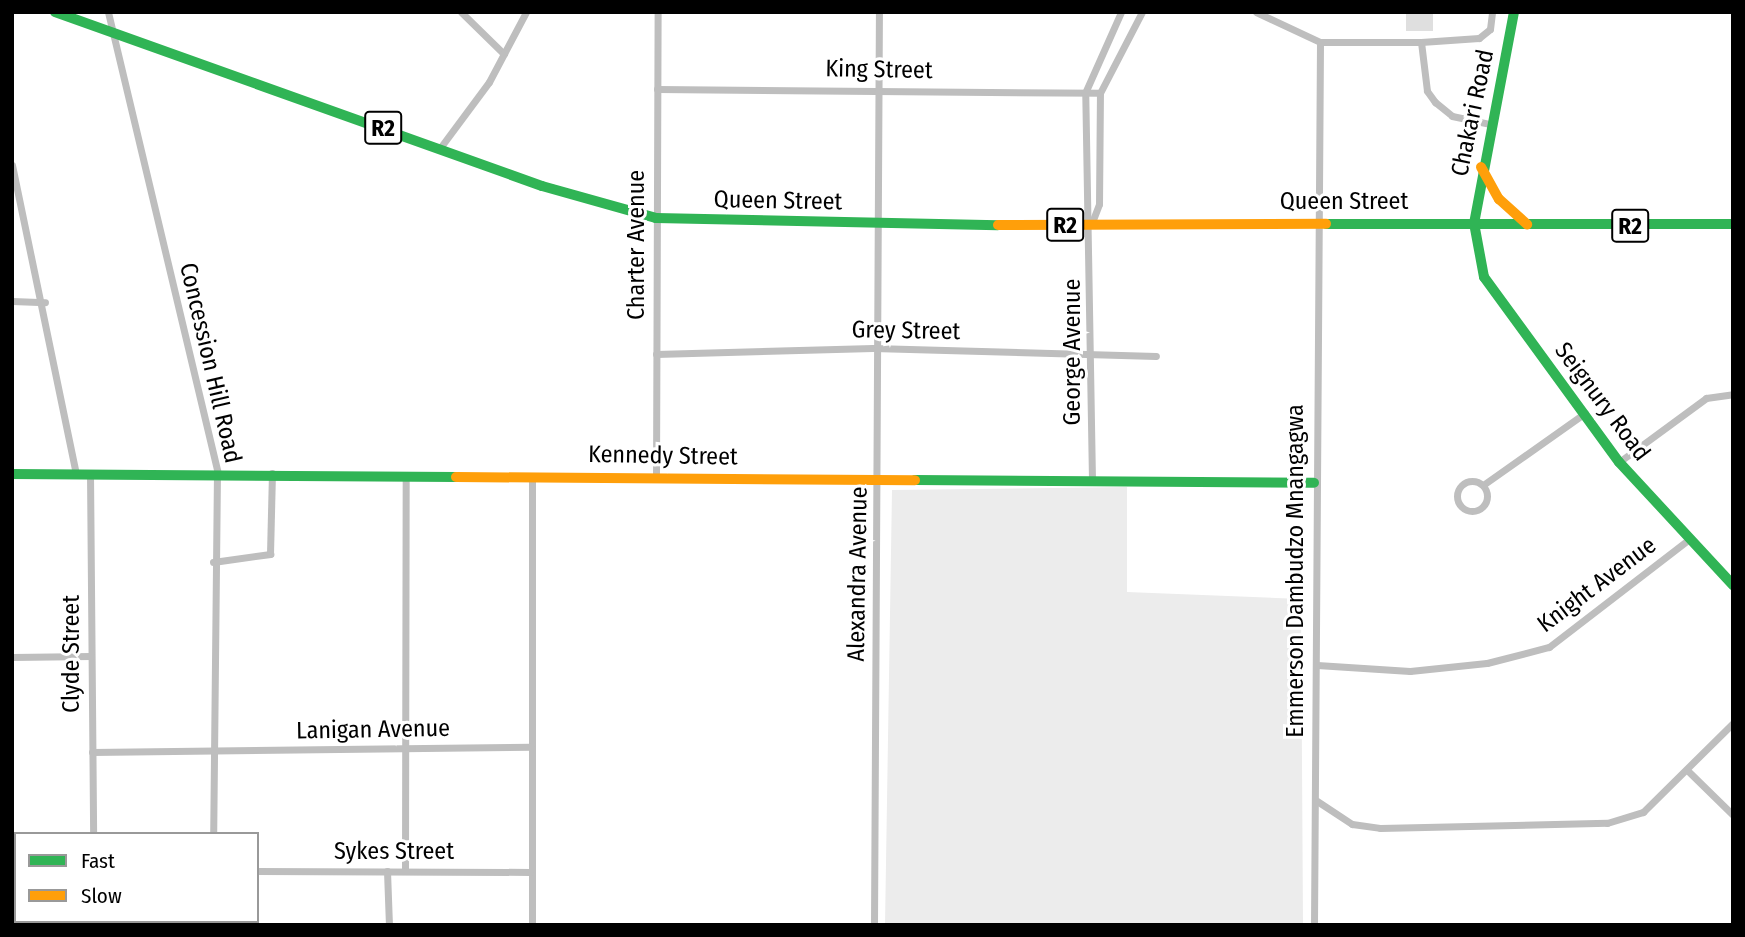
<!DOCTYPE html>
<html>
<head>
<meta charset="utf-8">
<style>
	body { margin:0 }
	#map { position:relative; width:1745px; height:937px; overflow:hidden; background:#fff; font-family:"Fira Sans Condensed",sans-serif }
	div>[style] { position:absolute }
	.green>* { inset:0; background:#ececec }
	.building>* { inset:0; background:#dfdfdf; transform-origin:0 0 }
	.street>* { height:7px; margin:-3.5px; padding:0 3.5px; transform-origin:3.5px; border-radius:3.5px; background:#bebebe }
	.street>.ring { margin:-3.5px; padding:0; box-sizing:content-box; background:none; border:7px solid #bebebe; border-radius:50% }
	.fast>* { height:10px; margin:-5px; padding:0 5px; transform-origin:5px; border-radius:5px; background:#30b455 }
	.slow>* { height:10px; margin:-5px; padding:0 5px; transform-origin:5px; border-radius:5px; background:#ff9f0a }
	span { translate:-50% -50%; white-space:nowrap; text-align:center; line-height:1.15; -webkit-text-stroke:6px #fff; paint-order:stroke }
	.shield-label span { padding:2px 5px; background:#fff; border:2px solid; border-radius:5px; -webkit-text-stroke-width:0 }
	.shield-label { font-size:23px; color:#000; font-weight:700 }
	.street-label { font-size:24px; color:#000 }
	.frame { position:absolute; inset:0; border:14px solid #000; pointer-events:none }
	.legend { position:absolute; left:14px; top:832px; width:245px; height:91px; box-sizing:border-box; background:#fff; border:2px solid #999; margin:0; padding:9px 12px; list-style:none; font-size:21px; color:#000 }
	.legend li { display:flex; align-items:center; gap:14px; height:35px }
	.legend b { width:35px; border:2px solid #999 }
</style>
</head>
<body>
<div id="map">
	<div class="green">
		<div style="clip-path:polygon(1127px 487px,1127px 592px,1301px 599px,1303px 925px,885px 925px,892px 490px)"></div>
	</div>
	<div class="building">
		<div style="left:1406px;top:12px;width:27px;height:19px"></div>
	</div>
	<div class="street">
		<div style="left:108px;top:12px;width:472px;rotate:76.6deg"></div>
		<div style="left:217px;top:471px;width:363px;rotate:90.6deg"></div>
		<div style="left:461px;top:12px;width:60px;rotate:44.3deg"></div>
		<div style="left:1256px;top:12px;width:71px;rotate:25.1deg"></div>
		<div style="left:1320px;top:42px;width:101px"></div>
		<div style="left:1421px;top:42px;width:49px;rotate:83deg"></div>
		<div style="left:1427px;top:91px;width:14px;rotate:54deg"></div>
		<div style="left:1435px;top:102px;width:22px;rotate:39deg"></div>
		<div style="left:1452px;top:116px;width:38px;rotate:12deg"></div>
		<div style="left:1421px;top:42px;width:58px;rotate:-3.9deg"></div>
		<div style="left:1479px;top:38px;width:14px;rotate:-39deg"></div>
		<div style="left:1490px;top:29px;width:17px;rotate:-83deg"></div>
		<div style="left:657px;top:89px;width:443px;rotate:0.5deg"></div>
		<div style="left:440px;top:148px;width:82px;rotate:-53.4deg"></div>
		<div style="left:489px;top:82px;width:79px;rotate:-62.1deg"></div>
		<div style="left:12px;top:165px;width:315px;rotate:78.3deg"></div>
		<div style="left:1091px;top:225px;width:22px;rotate:-69deg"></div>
		<div style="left:1099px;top:204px;width:111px;rotate:-89.5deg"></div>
		<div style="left:1100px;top:93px;width:91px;rotate:-62.6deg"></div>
		<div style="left:12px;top:301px;width:33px;rotate:2deg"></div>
		<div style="left:656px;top:354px;width:217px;rotate:-1.6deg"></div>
		<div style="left:873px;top:348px;width:283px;rotate:1.6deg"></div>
		<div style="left:1619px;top:462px;width:108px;rotate:-36.3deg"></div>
		<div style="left:1706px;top:398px;width:27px;rotate:-8deg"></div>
		<div style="left:90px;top:473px;width:361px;rotate:89.5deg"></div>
		<div style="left:532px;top:476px;width:449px;rotate:90deg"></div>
		<div style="left:656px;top:478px;width:466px;rotate:-89.8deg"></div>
		<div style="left:1092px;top:480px;width:387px;rotate:-91deg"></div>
		<div style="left:1085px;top:93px;width:89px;rotate:-66deg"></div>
		<div class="ring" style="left:1457px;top:481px;width:23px;height:23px"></div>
		<div style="left:1483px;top:485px;width:125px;rotate:-35.2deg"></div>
		<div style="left:213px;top:562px;width:58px;rotate:-8deg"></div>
		<div style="left:270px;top:554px;width:81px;rotate:-88.6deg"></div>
		<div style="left:12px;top:657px;width:79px;rotate:-0.7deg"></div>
		<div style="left:1317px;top:665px;width:93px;rotate:3.7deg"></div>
		<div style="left:1410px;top:671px;width:77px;rotate:-5.9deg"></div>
		<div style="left:1487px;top:663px;width:64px;rotate:-14.5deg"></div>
		<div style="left:1549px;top:647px;width:175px;rotate:-37.6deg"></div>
		<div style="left:92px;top:752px;width:439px;rotate:-0.7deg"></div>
		<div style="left:1687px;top:770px;width:64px;rotate:44.4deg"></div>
		<div style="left:1317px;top:801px;width:42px;rotate:33.3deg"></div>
		<div style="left:1352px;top:824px;width:28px;rotate:8deg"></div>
		<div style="left:1380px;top:828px;width:227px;rotate:-1.3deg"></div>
		<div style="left:1607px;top:823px;width:38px;rotate:-17deg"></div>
		<div style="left:1643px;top:812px;width:127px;rotate:-44.7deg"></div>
		<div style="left:12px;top:868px;width:4px"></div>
		<div style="left:405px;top:870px;width:393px;rotate:-89.9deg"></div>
		<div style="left:257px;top:871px;width:273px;rotate:0.2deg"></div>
		<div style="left:387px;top:871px;width:54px;rotate:87.9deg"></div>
		<div style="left:211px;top:925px;width:4px;rotate:-90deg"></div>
		<div style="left:874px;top:925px;width:913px;rotate:-89.69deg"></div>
		<div style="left:1314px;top:925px;width:883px;rotate:-89.61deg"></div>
	</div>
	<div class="fast">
		<div style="left:55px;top:12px;width:517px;rotate:19.66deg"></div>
		<div style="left:542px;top:186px;width:118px;rotate:15.7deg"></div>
		<div style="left:656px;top:218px;width:342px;rotate:1.2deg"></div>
		<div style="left:1514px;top:12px;width:215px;rotate:100.7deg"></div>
		<div style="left:1474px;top:223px;width:55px;rotate:79.5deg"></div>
		<div style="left:1484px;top:277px;width:229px;rotate:53.9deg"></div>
		<div style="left:1619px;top:462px;width:168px;rotate:47.2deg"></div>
		<div style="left:1326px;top:224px;width:407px"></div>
		<div style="left:12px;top:474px;width:444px;rotate:0.4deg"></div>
		<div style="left:915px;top:480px;width:399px;rotate:0.4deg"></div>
	</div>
	<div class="slow">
		<div style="left:1481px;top:167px;width:37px;rotate:61deg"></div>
		<div style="left:1499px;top:199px;width:38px;rotate:42deg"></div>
		<div style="left:998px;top:225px;width:328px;rotate:-0.2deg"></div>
		<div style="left:456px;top:477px;width:459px;rotate:0.4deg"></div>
	</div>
	<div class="shield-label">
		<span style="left:383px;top:128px">R2</span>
		<span style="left:1065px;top:225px">R2</span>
		<span style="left:1630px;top:226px">R2</span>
	</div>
	<div class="street-label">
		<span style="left:879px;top:70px;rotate:1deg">King Street</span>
		<span style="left:1473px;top:113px;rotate:-78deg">Chakari Road</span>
		<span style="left:778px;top:201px;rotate:1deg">Queen Street</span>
		<span style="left:1344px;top:202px">Queen Street</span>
		<span style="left:637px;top:245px;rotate:-90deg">Charter Avenue</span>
		<span style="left:906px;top:331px;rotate:1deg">Grey Street</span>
		<span style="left:1073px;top:352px;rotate:-90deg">George Avenue</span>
		<span style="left:210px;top:363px;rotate:77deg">Concession Hill Road</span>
		<span style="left:1602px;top:402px;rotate:53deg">Seignury Road</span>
		<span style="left:663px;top:456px;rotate:1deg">Kennedy Street</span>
		<span style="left:1296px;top:571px;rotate:-90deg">Emmerson Dambudzo Mnangagwa</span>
		<span style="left:858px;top:574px;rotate:-89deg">Alexandra Avenue</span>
		<span style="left:1597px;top:585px;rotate:-37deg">Knight Avenue</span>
		<span style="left:72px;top:654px;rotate:-90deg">Clyde Street</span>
		<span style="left:373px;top:730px;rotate:-1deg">Lanigan Avenue</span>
		<span style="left:394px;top:852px">Sykes Street</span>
	</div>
	<div class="frame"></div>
	<ul class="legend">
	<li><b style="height:9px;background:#30b455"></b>Fast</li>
	<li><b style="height:9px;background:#ff9f0a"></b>Slow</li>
	</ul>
</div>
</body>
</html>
